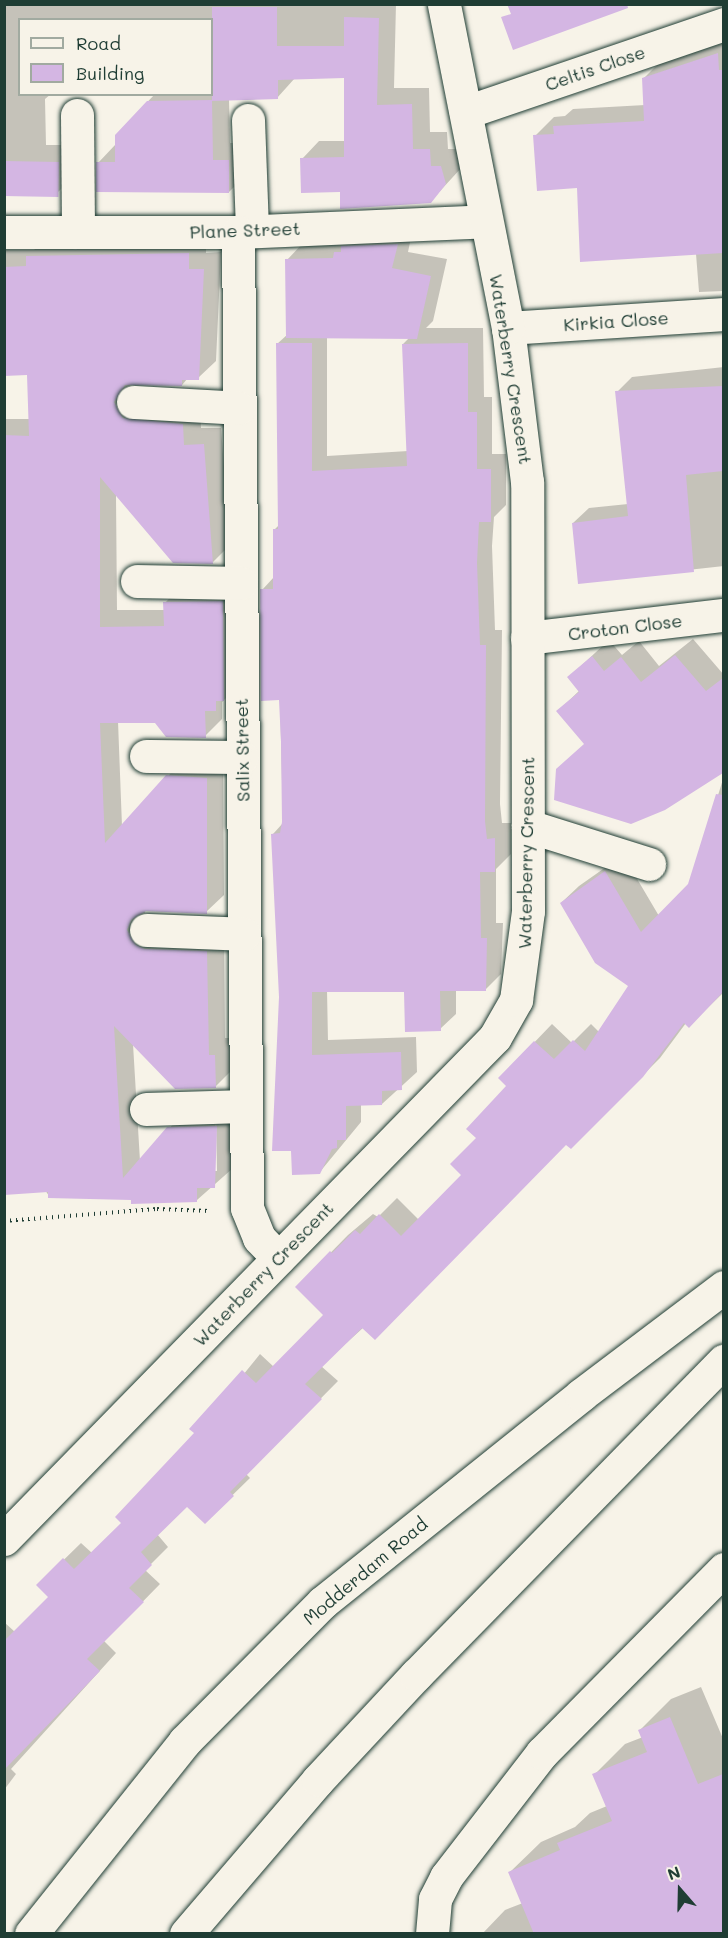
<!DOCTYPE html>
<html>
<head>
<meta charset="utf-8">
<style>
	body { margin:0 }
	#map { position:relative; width:728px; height:1938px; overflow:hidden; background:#f7f3e8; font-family:Mali,sans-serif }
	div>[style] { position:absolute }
	.shadow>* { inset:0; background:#0003 }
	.building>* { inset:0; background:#d4b6e3; transform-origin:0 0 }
	.path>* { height:4px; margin-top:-2px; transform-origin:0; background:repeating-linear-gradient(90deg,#1f3d34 0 1.5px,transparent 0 6px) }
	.roads { filter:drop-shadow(0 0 2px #1f3d34) drop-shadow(0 0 2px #1f3d34) }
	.minor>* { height:33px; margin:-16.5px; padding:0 16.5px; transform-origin:16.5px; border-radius:16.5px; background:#f7f3e8 }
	span { translate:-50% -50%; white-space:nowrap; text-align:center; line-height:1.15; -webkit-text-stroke:4.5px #f7f3e8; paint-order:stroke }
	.street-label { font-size:18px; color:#1f3d34 }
	.frame { position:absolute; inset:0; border:6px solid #1f3d34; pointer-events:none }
	.legend { position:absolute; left:18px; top:18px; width:195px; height:78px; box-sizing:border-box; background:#f7f3e8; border:2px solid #a1aaa0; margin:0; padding:8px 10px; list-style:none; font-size:18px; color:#1f3d34 }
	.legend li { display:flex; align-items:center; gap:12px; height:30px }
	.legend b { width:30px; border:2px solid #a1aaa0 }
	.north { position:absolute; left:650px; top:1860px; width:60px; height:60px; -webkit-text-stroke:4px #f7f3e8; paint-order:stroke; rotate:340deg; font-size:16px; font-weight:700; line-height:24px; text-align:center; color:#1f3d34 }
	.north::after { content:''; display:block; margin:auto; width:21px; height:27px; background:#1f3d34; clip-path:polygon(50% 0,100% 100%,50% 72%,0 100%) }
</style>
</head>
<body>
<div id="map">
	<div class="shadow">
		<div style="clip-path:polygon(4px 4px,396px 4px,394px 88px,429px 88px,430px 132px,447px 132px,448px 149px,458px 149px,463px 166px,430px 202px,341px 191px,302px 159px,319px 141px,346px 141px,345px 76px,295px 78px,277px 98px,229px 99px,230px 143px,246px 143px,246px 175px,229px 192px,98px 163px,115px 145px,116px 135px,155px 94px,212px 94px,212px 20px,20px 20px,20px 94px,51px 94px,45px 99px,46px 145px,75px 145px,76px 175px,58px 192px,4px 195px)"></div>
		<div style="clip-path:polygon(724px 40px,724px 291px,699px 292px,696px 254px,578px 187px,535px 136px,554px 117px,565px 116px,573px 109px,645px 105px,644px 78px,663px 59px)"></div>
		<div style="clip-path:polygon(evenodd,413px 228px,408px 252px,447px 259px,433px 321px,426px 328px,483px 328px,484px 397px,492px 397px,492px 454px,506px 454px,506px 505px,494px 517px,492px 546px,495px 630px,502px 630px,500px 804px,502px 823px,511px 823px,511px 854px,496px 869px,496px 923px,503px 923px,501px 974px,485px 990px,456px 990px,456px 1014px,440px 1029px,406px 990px,327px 990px,328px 1040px,416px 1037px,417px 1072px,382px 1104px,361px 1104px,361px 1122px,319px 1173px,280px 997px,273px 834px,283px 823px,280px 699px,262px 590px,274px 577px,274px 530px,280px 524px,277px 344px,288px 334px,287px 260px,303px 243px,413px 228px,327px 337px,410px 337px,403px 344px,408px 451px,327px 456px,327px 337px)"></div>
		<div style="clip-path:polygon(evenodd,206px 236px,206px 253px,221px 252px,216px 361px,198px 378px,188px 378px,182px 385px,131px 384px,141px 401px,200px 407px,201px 428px,221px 428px,230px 545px,213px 562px,116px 495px,117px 610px,165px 610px,165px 603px,182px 585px,239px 585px,232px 692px,222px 702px,222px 719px,205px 736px,156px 721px,118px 721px,122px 826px,185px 758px,223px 761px,224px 895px,206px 912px,144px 911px,153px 928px,224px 934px,225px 1038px,232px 1038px,233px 1069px,215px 1087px,133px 1044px,140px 1161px,186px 1110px,234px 1109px,232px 1169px,197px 1200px,49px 1196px,45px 1190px,4px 1193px,4px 419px,30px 419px,29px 374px,4px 374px,4px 250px,34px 250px,45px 239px,206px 236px,216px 1118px,217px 1171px,214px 1171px,216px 1118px)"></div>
		<div style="clip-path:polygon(724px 367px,724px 566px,579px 582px,573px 523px,589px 508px,628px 504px,617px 392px,632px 377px)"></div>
		<div style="clip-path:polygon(693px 639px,724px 675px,724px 771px,665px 809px,558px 711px,580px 690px,569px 677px,609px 640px,622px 655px,639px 641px,659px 666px)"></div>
		<div style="clip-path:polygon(724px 776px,724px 992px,689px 1026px,686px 1023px,660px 1058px,571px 1147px,567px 1143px,321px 1366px,338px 1381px,246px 1474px,250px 1478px,205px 1522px,187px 1505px,157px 1534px,168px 1547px,145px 1570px,160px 1584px,115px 1630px,100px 1637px,116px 1653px,11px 1769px,16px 1774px,4px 1790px,4px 1622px,15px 1632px,50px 1597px,38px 1585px,81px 1543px,92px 1553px,123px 1523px,260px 1354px,274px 1367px,325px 1315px,297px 1287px,348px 1235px,373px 1214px,378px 1217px,397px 1198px,419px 1220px,463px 1175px,478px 1138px,508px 1086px,500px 1078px,552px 1024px,572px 1043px,591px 1024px,599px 1032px,630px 985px,561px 903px,579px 886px,623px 855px,659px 916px,690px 885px)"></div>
		<div style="clip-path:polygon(701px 1687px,724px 1741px,724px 1934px,482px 1934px,505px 1910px,523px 1903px,510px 1872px,541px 1842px,575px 1827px,590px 1813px,607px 1806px,594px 1775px,625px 1744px,643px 1737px,640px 1730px,671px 1699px)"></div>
	</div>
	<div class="building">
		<div style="clip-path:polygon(507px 4px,627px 4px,628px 8px,513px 50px,501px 17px,511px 14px)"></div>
		<div style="clip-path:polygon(212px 7px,277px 7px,277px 46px,344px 46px,344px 17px,379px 18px,377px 105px,412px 104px,413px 149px,430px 149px,431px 166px,441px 166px,446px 184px,431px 203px,340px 209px,340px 192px,301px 193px,300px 158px,344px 157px,344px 78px,278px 80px,278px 99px,212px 101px,213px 160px,229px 160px,229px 193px,96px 192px,96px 162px,115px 162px,115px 135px,147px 101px,212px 100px)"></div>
		<div style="clip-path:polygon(718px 53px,719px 70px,723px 70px,723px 253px,580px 262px,577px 188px,537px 191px,533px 135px,554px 134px,553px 126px,644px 121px,642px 78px)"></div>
		<div style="left:4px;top:161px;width:55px;height:35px;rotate:1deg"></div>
		<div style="clip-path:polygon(398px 244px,392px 268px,431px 276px,417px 339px,286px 338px,285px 259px,333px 258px,334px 252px,341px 252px,341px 246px)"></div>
		<div style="clip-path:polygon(189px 253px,189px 269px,204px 269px,199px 380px,182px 380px,182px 386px,125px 385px,114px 402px,123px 418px,183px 424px,184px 445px,204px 444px,213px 564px,173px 563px,100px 477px,100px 627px,164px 626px,163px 602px,223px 601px,224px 701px,216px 701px,216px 711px,205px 711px,206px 738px,166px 737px,155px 723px,100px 723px,105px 843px,166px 775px,207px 778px,207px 914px,146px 911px,131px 920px,127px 930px,136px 945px,145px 949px,207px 951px,209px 1055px,215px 1055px,216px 1088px,175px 1089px,114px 1026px,123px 1178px,167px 1127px,217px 1126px,215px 1188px,197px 1188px,197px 1202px,131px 1204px,131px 1200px,48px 1198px,48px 1192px,4px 1195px,4px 435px,29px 436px,27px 375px,4px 376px,4px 267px,26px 266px,26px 256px)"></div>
		<div style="clip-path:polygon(276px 343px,312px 343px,312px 471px,407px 466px,402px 344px,468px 343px,468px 412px,477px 412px,477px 469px,491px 469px,491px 522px,479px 522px,477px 563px,480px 645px,486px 645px,485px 821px,487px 839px,495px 838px,495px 872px,480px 872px,481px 938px,487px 938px,486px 991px,440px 991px,441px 1031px,405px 1032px,404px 992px,312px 992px,312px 1055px,401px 1052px,402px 1090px,382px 1091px,382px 1105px,346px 1106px,346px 1140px,337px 1140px,337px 1148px,332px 1149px,320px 1174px,292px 1175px,291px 1151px,272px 1151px,279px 997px,271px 834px,280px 833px,282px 822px,281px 742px,279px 700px,261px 701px,260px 589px,273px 589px,273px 529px,278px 529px)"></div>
		<div style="clip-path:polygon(723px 386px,723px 471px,686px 475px,694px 572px,578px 584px,572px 523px,628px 516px,615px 391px)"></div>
		<div style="clip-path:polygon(675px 655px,706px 691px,723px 678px,723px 773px,665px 810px,631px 824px,554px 800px,556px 769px,584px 744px,556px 711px,579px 692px,567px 677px,592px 656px,604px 671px,621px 657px,641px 682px)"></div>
		<div style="clip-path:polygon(716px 794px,723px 795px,723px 992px,689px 1028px,684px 1023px,643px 1077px,571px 1149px,566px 1145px,375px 1340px,362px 1328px,305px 1384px,322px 1399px,230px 1492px,234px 1496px,205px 1524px,187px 1507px,141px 1552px,152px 1565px,129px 1588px,144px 1602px,87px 1659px,100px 1671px,4px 1770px,4px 1641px,48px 1597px,36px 1585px,63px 1558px,74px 1569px,121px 1523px,115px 1517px,194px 1433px,189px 1429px,242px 1370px,256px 1383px,323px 1315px,295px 1287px,330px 1251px,332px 1253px,355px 1230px,360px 1234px,379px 1214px,401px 1236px,461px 1175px,450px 1164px,476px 1138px,466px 1129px,506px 1086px,498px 1078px,534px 1041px,554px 1059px,573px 1040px,585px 1051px,628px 986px,595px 963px,560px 903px,605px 871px,641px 932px,688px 884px)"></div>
		<div style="clip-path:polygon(670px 1717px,698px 1784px,723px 1774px,723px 1934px,534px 1934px,508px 1872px,560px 1850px,557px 1843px,612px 1821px,592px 1774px,647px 1752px,638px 1730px)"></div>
	</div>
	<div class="path">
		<div style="left:4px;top:1221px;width:153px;rotate:-4.5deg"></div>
		<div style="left:157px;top:1209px;width:53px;rotate:2.2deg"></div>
	</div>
	<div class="roads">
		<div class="minor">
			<div style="left:466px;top:112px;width:273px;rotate:-18.8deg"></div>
			<div style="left:77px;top:115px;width:117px;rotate:89.5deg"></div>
			<div style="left:248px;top:120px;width:111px;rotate:87.9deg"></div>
			<div style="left:4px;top:232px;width:234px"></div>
			<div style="left:238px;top:232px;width:248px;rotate:-2.5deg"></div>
			<div style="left:238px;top:232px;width:976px;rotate:89.47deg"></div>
			<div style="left:247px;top:1208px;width:32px;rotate:68deg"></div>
			<div style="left:259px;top:1238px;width:28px;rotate:46deg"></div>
			<div style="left:508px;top:328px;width:216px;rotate:-3.7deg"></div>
			<div style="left:133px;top:402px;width:106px;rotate:3.2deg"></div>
			<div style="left:137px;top:581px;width:104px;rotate:1.1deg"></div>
			<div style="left:527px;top:638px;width:198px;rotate:-6.7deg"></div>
			<div style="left:146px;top:756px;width:96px;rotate:0.6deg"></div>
			<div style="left:528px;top:826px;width:127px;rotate:17.4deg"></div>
			<div style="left:146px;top:930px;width:98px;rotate:2.3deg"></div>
			<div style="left:146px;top:1109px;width:100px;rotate:-1.7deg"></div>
			<div style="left:4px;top:1539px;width:702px;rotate:-45.63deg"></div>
			<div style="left:495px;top:1037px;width:43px;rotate:-60.4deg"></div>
			<div style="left:516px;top:1000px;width:90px;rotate:-82.3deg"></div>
			<div style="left:528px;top:911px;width:429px;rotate:-90.1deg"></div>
			<div style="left:527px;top:482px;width:155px;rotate:-97deg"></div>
			<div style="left:508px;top:328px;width:330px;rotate:-101.2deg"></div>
			<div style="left:31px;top:1934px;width:246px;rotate:-51.4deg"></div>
			<div style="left:184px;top:1742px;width:197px;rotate:-45.2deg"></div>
			<div style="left:323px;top:1602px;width:331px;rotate:-38.7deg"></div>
			<div style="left:581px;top:1395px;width:179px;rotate:-37.1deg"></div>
			<div style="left:186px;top:1934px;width:203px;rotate:-49.4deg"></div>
			<div style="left:318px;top:1780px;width:144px;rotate:-47deg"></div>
			<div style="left:416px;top:1675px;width:440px;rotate:-45.6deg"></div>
			<div style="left:432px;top:1934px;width:35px;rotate:-85deg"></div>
			<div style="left:435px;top:1899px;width:25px;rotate:-63deg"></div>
			<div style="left:446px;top:1877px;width:157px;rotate:-52.3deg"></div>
			<div style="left:542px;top:1753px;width:259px;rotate:-45.3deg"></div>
		</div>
	</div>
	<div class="street-label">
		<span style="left:595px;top:68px;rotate:-19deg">Celtis Close</span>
		<span style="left:245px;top:230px;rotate:-2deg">Plane Street</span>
		<span style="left:616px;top:321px;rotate:-4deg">Kirkia Close</span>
		<span style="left:511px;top:369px;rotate:81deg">Waterberry Crescent</span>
		<span style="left:625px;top:627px;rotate:-7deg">Croton Close</span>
		<span style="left:242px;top:750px;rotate:-91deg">Salix Street</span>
		<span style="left:526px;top:853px;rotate:-89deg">Waterberry Crescent</span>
		<span style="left:263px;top:1274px;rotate:-46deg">Waterberry Crescent</span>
		<span style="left:365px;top:1571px;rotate:-40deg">Modderdam Road</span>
	</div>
	<div class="frame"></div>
	<ul class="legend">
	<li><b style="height:8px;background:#f7f3e8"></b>Road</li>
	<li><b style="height:16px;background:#d4b6e3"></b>Building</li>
	</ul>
	<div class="north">N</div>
</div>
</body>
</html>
